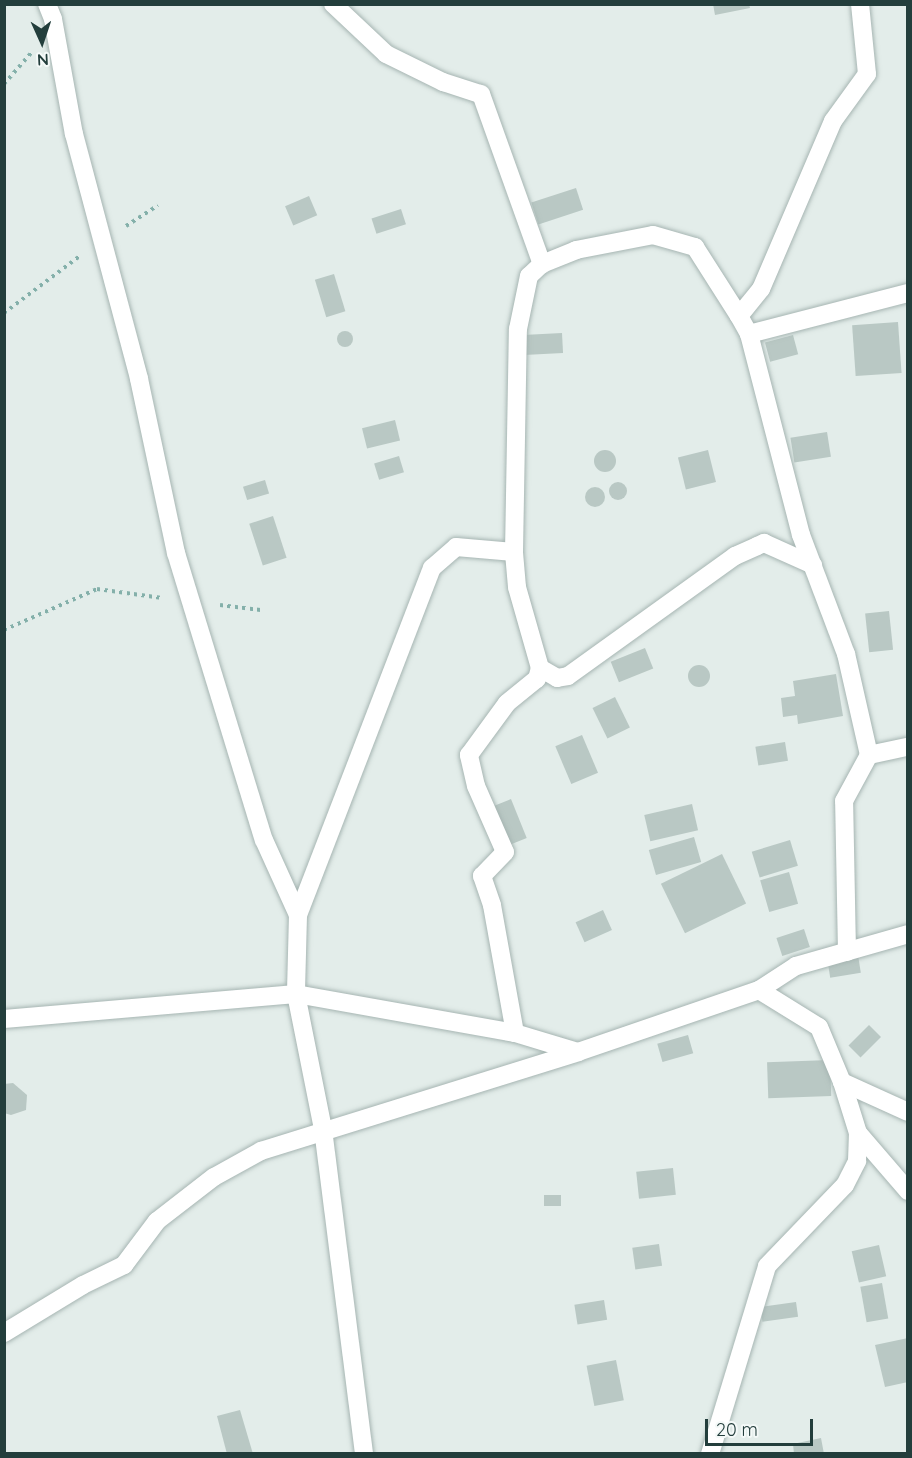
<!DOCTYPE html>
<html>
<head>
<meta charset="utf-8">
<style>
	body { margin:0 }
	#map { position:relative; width:912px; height:1458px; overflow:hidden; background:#e3edea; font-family:Quicksand,sans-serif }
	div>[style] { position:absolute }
	.building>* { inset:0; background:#b9c8c4; transform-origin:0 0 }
	.round { border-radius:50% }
	.path>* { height:4px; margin-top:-2px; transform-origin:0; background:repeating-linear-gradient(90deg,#84b0aa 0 3px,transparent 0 7.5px) }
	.roads { filter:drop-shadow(0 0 2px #a6b5b2) drop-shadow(0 0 2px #a6b5b2) }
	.minor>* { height:18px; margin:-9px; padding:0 9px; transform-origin:9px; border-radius:9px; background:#fff }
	span { translate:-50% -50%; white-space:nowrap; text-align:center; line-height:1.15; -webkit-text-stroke:6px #f4f9f8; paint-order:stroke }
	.frame { position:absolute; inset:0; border:6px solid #233e3c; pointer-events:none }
	.north { position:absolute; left:12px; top:12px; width:60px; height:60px; -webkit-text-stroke:4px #f4f9f8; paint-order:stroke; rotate:177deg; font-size:16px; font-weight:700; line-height:24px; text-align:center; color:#233e3c }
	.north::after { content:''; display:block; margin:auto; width:21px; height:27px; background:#233e3c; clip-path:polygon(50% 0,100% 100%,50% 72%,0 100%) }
	.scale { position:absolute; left:705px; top:1419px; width:108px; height:27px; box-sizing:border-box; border:3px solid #233e3c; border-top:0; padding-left:8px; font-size:18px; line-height:21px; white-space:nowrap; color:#233e3c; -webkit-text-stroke:4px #f4f9f8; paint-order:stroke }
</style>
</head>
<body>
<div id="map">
	<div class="building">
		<div style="clip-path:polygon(713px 4px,749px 4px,750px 8px,715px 15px)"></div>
		<div style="left:576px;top:188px;width:23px;height:47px;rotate:72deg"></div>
		<div style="left:309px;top:196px;width:21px;height:26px;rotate:67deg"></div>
		<div style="left:401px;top:209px;width:16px;height:31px;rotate:72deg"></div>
		<div style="left:334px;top:274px;width:39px;height:20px;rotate:73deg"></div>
		<div style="left:898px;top:322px;width:51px;height:46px;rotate:86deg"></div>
		<div class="round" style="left:337px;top:331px;width:16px;height:16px"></div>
		<div style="left:562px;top:333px;width:20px;height:39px;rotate:87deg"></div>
		<div style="left:793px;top:335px;width:20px;height:29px;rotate:75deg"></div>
		<div style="left:395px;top:420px;width:21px;height:34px;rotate:76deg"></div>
		<div style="left:827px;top:432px;width:25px;height:37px;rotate:81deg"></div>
		<div style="left:708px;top:450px;width:33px;height:31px;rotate:76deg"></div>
		<div class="round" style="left:594px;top:450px;width:22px;height:22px"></div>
		<div style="left:399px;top:456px;width:17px;height:26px;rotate:73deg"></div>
		<div style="left:265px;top:480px;width:14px;height:23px;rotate:73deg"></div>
		<div class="round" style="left:609px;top:482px;width:18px;height:18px"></div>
		<div class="round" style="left:585px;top:487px;width:20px;height:20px"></div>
		<div style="left:273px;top:516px;width:44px;height:25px;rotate:72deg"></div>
		<div style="left:889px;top:611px;width:39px;height:24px;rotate:84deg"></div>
		<div style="left:645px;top:648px;width:22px;height:37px;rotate:68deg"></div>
		<div class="round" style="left:688px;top:665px;width:22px;height:22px"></div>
		<div style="clip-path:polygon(836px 674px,843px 716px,798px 724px,797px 715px,783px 717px,781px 698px,795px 696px,793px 681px)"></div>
		<div style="left:615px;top:697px;width:34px;height:25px;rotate:64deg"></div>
		<div style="left:582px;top:735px;width:41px;height:29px;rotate:67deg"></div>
		<div style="left:785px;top:742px;width:19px;height:30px;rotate:81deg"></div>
		<div style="left:511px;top:799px;width:42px;height:26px;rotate:68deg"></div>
		<div style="left:692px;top:804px;width:27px;height:49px;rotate:77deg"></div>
		<div style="left:694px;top:837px;width:26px;height:47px;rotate:74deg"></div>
		<div style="left:790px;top:840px;width:27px;height:40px;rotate:73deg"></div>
		<div style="left:722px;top:854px;width:55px;height:68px;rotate:64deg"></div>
		<div style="left:789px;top:872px;width:33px;height:30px;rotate:74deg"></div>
		<div style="left:603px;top:910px;width:22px;height:30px;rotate:66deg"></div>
		<div style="left:804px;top:929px;width:19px;height:29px;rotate:72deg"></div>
		<div style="left:858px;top:955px;width:18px;height:31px;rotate:81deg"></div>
		<div style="left:869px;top:1025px;width:17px;height:29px;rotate:45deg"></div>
		<div style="left:688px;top:1035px;width:19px;height:32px;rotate:74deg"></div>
		<div style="left:830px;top:1060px;width:36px;height:63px;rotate:88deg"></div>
		<div style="clip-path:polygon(13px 1083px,27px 1095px,26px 1110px,11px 1115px,4px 1113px,4px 1084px)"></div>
		<div style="left:673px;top:1168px;width:27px;height:37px;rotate:84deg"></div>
		<div style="left:561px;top:1195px;width:11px;height:17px;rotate:90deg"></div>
		<div style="left:659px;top:1244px;width:22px;height:27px;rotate:82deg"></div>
		<div style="left:879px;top:1245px;width:32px;height:28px;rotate:77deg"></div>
		<div style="left:882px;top:1283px;width:36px;height:22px;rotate:80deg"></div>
		<div style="left:604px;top:1300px;width:20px;height:30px;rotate:81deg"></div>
		<div style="left:796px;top:1302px;width:15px;height:36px;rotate:82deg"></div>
		<div style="clip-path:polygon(908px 1338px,908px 1382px,885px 1387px,875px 1345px)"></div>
		<div style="left:616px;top:1360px;width:41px;height:30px;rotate:79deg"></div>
		<div style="clip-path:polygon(240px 1410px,253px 1454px,227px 1454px,217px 1416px)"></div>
		<div style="clip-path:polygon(821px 1438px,824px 1454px,794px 1454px,793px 1444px)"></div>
	</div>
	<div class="path">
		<div style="left:4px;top:84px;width:41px;rotate:-48.9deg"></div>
		<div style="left:126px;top:226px;width:38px;rotate:-33deg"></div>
		<div style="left:4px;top:313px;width:95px;rotate:-36.9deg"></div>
		<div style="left:220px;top:605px;width:41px;rotate:7deg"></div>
		<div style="left:4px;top:630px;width:102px;rotate:-23.8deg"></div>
		<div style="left:97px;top:589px;width:66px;rotate:7.9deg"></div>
	</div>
	<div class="roads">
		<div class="minor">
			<div style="left:47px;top:4px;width:16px;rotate:68deg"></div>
			<div style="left:53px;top:19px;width:117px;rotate:79.7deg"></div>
			<div style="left:74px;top:134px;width:253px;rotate:75.1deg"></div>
			<div style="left:139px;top:379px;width:178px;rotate:78deg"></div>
			<div style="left:176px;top:553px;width:300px;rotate:73deg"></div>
			<div style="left:264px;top:840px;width:82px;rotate:65.6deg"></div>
			<div style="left:298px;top:915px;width:79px;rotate:91.5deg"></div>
			<div style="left:296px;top:994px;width:138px;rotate:78.7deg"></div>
			<div style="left:323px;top:1129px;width:328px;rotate:82.8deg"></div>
			<div style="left:333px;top:4px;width:73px;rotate:43.3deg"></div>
			<div style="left:386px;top:54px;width:64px;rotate:26.2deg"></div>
			<div style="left:443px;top:82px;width:40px;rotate:18deg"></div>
			<div style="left:481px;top:94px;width:181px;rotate:70.3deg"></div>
			<div style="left:749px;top:334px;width:164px;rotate:-14.5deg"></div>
			<div style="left:540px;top:668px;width:20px;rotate:30deg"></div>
			<div style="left:557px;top:678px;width:11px;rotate:-10deg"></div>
			<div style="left:568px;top:676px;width:206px;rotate:-35.7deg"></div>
			<div style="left:735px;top:556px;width:24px;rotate:-24deg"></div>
			<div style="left:757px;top:546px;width:8px;rotate:-23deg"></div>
			<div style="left:764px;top:543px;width:54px;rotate:24.2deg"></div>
			<div style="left:869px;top:755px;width:40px;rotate:-12deg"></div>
			<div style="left:298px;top:915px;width:372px;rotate:-68.9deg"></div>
			<div style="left:432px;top:568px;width:32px;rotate:-41deg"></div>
			<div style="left:456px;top:547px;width:58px;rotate:4.9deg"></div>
			<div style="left:847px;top:952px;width:151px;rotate:-91.1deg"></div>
			<div style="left:844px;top:801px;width:52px;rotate:-61.5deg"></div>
			<div style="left:869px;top:755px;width:104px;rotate:-102.8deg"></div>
			<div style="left:846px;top:654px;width:127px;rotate:-110.7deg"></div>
			<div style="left:801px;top:535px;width:208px;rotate:-104.5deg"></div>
			<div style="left:749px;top:334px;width:21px;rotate:-119deg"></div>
			<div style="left:739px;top:316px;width:35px;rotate:-51deg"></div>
			<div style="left:761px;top:289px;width:183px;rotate:-66.8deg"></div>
			<div style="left:833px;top:121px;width:58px;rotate:-54.1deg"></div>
			<div style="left:867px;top:74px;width:70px;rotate:-95.7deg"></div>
			<div style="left:759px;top:990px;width:44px;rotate:-33deg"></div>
			<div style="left:796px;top:966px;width:116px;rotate:-15.9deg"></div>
			<div style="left:4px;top:1019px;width:293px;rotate:-4.9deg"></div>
			<div style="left:296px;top:994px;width:222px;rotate:10.1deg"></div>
			<div style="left:515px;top:1033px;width:66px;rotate:16.8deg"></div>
			<div style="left:578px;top:1052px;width:191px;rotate:-18.9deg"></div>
			<div style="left:759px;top:990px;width:70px;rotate:31.7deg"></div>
			<div style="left:819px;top:1027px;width:60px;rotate:67.3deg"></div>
			<div style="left:842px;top:1082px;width:72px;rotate:24.4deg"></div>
			<div style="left:515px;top:1033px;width:130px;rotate:-100.2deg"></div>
			<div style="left:492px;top:905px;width:31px;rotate:-109deg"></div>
			<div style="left:482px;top:876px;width:33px;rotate:-46deg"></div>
			<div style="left:505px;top:852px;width:72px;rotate:-113.7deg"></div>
			<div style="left:476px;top:786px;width:32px;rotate:-103deg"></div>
			<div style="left:469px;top:755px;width:64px;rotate:-53.8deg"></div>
			<div style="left:507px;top:703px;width:38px;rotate:-39deg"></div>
			<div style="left:537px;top:679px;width:11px;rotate:-75deg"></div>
			<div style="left:540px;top:668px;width:84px;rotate:-105.9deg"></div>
			<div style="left:517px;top:587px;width:35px;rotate:-95deg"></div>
			<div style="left:514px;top:552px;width:223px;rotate:-89deg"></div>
			<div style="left:518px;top:329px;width:54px;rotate:-78.3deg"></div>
			<div style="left:529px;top:276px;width:18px;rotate:-43deg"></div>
			<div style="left:542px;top:264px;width:37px;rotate:-22deg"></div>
			<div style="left:576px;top:250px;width:78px;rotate:-11deg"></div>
			<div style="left:653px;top:235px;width:44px;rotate:15.9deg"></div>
			<div style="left:695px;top:247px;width:82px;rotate:57.5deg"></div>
			<div style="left:858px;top:1133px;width:77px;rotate:49.2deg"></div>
			<div style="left:4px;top:1333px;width:92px;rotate:-31.3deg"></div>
			<div style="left:83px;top:1285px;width:46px;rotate:-26deg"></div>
			<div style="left:124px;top:1265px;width:55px;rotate:-53.1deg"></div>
			<div style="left:157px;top:1221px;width:72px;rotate:-37.7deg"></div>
			<div style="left:214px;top:1177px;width:54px;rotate:-29deg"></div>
			<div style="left:261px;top:1151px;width:332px;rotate:-17.3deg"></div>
			<div style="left:710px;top:1454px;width:196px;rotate:-73.1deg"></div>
			<div style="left:767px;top:1266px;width:112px;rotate:-46.1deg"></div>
			<div style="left:845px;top:1185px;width:27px;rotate:-63deg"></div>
			<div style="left:857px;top:1161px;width:28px;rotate:-88deg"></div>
			<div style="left:858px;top:1133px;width:53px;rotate:-107.4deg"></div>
		</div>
	</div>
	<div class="frame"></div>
	<div class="north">N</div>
	<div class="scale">20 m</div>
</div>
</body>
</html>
